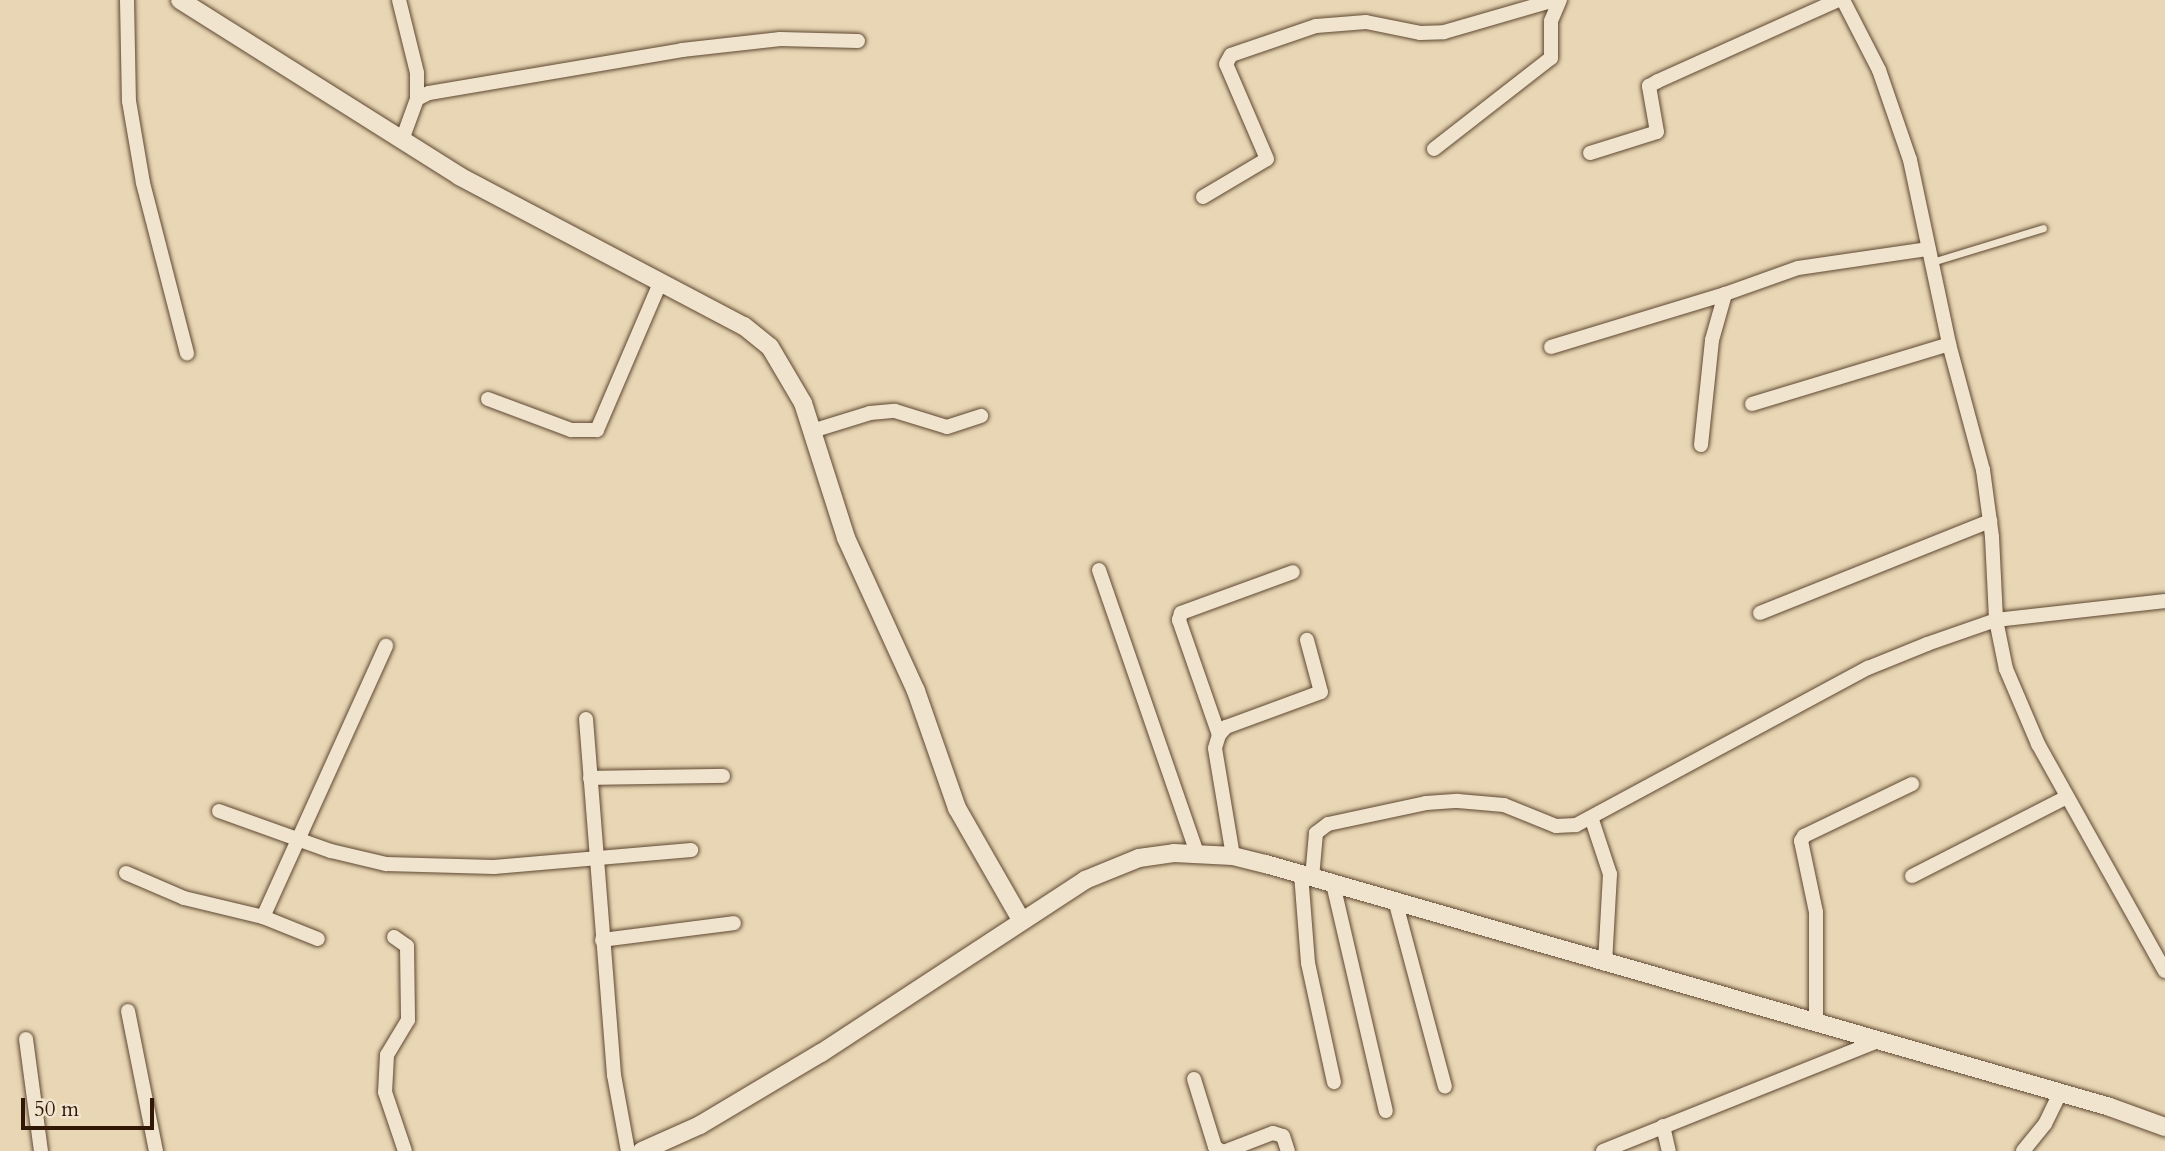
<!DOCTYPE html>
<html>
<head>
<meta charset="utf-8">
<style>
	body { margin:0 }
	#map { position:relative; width:2165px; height:1151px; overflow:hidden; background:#e8d6b4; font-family:Cardo,serif }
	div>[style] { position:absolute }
	.roads { filter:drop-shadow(0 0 2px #5f4832) drop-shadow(0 0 2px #5f4832) }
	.service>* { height:7px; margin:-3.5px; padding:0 3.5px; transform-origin:3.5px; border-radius:3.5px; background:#f0e4ce }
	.minor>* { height:14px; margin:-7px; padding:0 7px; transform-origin:7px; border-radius:7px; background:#f0e4ce }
	.tertiary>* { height:18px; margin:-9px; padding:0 9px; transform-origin:9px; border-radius:9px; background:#f0e4ce }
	span { translate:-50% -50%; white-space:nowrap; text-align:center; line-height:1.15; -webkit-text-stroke:5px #f0e4ce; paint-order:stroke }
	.scale { position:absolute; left:21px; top:1098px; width:133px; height:32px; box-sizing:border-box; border:4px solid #311806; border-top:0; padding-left:9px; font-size:21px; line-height:24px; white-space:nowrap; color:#311806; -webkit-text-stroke:5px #f0e4ce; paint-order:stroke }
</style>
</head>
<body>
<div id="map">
	<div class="roads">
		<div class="service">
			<div style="left:1932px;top:262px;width:116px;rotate:-17deg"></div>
		</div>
		<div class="minor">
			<div style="left:127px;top:0;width:101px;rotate:88.9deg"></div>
			<div style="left:129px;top:101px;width:83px;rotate:80.3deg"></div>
			<div style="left:143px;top:183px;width:176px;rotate:75.5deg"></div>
			<div style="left:399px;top:0;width:75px;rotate:76.1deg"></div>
			<div style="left:417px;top:73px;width:26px;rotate:90deg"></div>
			<div style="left:417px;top:99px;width:44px;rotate:110.1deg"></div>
			<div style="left:1843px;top:0;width:79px;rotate:62.8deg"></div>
			<div style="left:1879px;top:70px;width:95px;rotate:71deg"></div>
			<div style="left:1910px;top:160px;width:188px;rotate:78deg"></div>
			<div style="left:1949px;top:344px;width:131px;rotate:74.9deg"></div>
			<div style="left:1983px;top:470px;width:68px;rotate:82.3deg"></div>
			<div style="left:1992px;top:537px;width:83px;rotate:87.2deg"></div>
			<div style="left:1996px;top:620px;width:50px;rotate:78.5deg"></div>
			<div style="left:2006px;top:669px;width:82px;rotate:66.9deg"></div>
			<div style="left:2038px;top:744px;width:260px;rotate:60.8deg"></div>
			<div style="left:417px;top:99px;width:13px;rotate:-27deg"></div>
			<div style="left:429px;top:93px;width:257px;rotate:-9.6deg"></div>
			<div style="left:682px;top:50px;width:99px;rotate:-6.4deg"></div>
			<div style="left:780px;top:39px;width:78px;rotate:1.5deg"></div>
			<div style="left:1434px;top:149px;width:148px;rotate:-37.9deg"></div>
			<div style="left:1551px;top:58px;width:37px;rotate:-90deg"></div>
			<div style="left:1551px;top:21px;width:23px;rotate:-67deg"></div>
			<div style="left:1590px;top:153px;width:70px;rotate:-17.4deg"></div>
			<div style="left:1657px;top:132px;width:47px;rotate:-99.9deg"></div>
			<div style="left:1649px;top:86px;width:10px;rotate:-29deg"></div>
			<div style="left:1658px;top:81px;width:197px;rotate:-24.2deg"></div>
			<div style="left:1203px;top:197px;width:74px;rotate:-30.7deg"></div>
			<div style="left:1267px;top:159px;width:103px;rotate:-113.3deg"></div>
			<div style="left:1226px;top:64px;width:10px;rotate:-61deg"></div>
			<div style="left:1231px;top:55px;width:90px;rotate:-18.8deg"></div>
			<div style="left:1316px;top:26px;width:50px;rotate:-4.6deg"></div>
			<div style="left:1366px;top:22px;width:55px;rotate:11.5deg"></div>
			<div style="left:1420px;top:33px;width:24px;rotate:-2deg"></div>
			<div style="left:1444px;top:32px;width:116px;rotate:-16.1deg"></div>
			<div style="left:1551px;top:347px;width:182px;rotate:-16.9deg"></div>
			<div style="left:488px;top:399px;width:89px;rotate:20.5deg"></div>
			<div style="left:571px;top:430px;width:26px"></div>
			<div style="left:597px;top:430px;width:162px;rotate:-66.8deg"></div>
			<div style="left:1752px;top:404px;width:206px;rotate:-16.9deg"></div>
			<div style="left:812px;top:431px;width:61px;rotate:-17.2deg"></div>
			<div style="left:870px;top:413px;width:25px;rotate:-5deg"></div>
			<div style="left:895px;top:411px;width:54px;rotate:17.1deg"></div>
			<div style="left:947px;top:427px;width:36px;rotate:-18deg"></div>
			<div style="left:1701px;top:445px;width:106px;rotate:-84deg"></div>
			<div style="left:1712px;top:340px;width:48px;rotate:-74.2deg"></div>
			<div style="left:1725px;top:294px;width:77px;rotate:-19.6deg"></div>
			<div style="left:1798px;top:268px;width:132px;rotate:-8.3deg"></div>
			<div style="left:1099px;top:570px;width:299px;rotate:70.9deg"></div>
			<div style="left:1760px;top:613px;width:248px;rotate:-21.8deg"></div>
			<div style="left:586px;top:719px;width:357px;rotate:85.5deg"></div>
			<div style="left:614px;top:1075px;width:77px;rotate:79.6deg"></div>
			<div style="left:1219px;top:735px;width:122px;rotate:-109.2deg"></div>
			<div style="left:1179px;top:620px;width:7px;rotate:-74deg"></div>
			<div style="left:1181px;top:613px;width:119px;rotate:-20.1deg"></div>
			<div style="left:590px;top:778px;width:133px;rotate:-0.9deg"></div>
			<div style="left:219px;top:811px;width:119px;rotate:19.7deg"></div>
			<div style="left:331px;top:851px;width:57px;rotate:13.3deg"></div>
			<div style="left:386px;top:864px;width:108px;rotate:1.6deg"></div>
			<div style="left:494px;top:867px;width:198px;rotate:-4.9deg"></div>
			<div style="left:1592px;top:820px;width:57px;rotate:71.6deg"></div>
			<div style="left:1610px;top:874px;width:90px;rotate:93.2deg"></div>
			<div style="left:1233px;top:856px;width:109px;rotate:-99.5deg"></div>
			<div style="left:1215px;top:748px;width:14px;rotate:-73deg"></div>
			<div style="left:1219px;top:735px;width:11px;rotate:-49deg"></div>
			<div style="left:1226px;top:727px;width:101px;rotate:-20.2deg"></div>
			<div style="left:1321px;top:692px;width:54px;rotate:-105.1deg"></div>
			<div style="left:126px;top:873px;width:63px;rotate:23.3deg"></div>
			<div style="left:184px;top:898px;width:81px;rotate:13.5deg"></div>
			<div style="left:263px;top:917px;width:59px;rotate:21.8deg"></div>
			<div style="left:1301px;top:874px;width:89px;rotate:85.5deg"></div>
			<div style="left:1308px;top:963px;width:122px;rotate:77.7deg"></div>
			<div style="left:1912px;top:876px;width:174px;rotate:-27deg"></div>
			<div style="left:1312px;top:878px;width:45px;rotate:-84.9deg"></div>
			<div style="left:1316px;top:833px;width:15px;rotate:-37deg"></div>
			<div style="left:1328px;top:824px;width:100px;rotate:-12.1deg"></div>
			<div style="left:1426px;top:803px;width:32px;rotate:-4deg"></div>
			<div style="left:1458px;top:801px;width:46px;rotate:5deg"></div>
			<div style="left:1504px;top:805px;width:56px;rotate:22deg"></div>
			<div style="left:1556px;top:826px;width:20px;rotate:-3deg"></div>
			<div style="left:1576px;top:825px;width:332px;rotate:-28.3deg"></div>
			<div style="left:1868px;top:668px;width:64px;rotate:-22.1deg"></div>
			<div style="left:1927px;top:644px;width:73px;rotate:-19.2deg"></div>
			<div style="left:1996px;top:620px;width:170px;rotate:-6.4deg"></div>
			<div style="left:1333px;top:884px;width:233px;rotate:76.9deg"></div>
			<div style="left:1396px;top:904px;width:189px;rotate:75deg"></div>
			<div style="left:263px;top:917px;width:298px;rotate:-65.6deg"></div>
			<div style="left:394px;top:937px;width:16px;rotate:35deg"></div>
			<div style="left:407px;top:946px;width:74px;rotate:89.2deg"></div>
			<div style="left:408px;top:1020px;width:41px;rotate:121deg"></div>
			<div style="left:387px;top:1055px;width:37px;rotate:93deg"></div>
			<div style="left:385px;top:1092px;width:62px;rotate:71.3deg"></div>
			<div style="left:602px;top:940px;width:133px;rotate:-7.3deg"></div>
			<div style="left:128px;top:1011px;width:143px;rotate:78.7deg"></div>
			<div style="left:1816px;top:1021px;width:109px;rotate:-90deg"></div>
			<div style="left:1816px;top:912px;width:73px;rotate:-101.9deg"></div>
			<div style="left:1801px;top:841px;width:6px;rotate:-59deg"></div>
			<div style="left:1804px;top:836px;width:120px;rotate:-25.7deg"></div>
			<div style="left:26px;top:1039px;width:113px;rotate:82.4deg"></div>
			<div style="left:1194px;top:1079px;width:71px;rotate:72.8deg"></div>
			<div style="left:1215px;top:1147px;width:7px;rotate:34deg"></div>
			<div style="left:1663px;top:1126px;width:26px;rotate:77deg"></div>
			<div style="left:1226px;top:1151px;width:50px;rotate:-21deg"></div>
			<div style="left:1273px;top:1133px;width:10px;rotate:17deg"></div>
			<div style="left:1283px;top:1136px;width:16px;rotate:72deg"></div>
			<div style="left:1603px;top:1151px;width:296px;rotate:-21.8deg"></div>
			<div style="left:2023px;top:1151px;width:35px;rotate:-51deg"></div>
			<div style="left:2045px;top:1124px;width:34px;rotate:-64deg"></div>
		</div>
		<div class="tertiary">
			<div style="left:180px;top:0;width:330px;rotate:32.2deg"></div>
			<div style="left:459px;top:176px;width:322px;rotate:27.8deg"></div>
			<div style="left:744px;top:326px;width:33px;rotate:39deg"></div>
			<div style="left:770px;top:347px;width:65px;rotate:59.5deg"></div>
			<div style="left:803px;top:403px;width:142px;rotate:72.3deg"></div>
			<div style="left:846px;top:538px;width:168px;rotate:65.4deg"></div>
			<div style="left:916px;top:691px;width:124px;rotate:70.7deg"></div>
			<div style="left:957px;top:808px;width:127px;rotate:60.2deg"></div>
			<div style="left:642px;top:1151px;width:64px;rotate:-24.1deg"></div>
			<div style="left:700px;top:1125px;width:141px;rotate:-30.8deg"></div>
			<div style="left:821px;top:1053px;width:316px;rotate:-33.2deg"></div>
			<div style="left:1085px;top:880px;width:58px;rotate:-22.2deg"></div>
			<div style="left:1139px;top:858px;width:35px;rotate:-8deg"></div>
			<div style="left:1174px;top:853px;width:59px;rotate:2.9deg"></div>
			<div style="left:1233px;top:856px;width:34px;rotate:14deg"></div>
			<div style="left:1266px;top:864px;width:878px;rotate:16.06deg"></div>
			<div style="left:2110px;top:1107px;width:59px;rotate:20deg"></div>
		</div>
	</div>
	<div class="scale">50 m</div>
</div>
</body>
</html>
